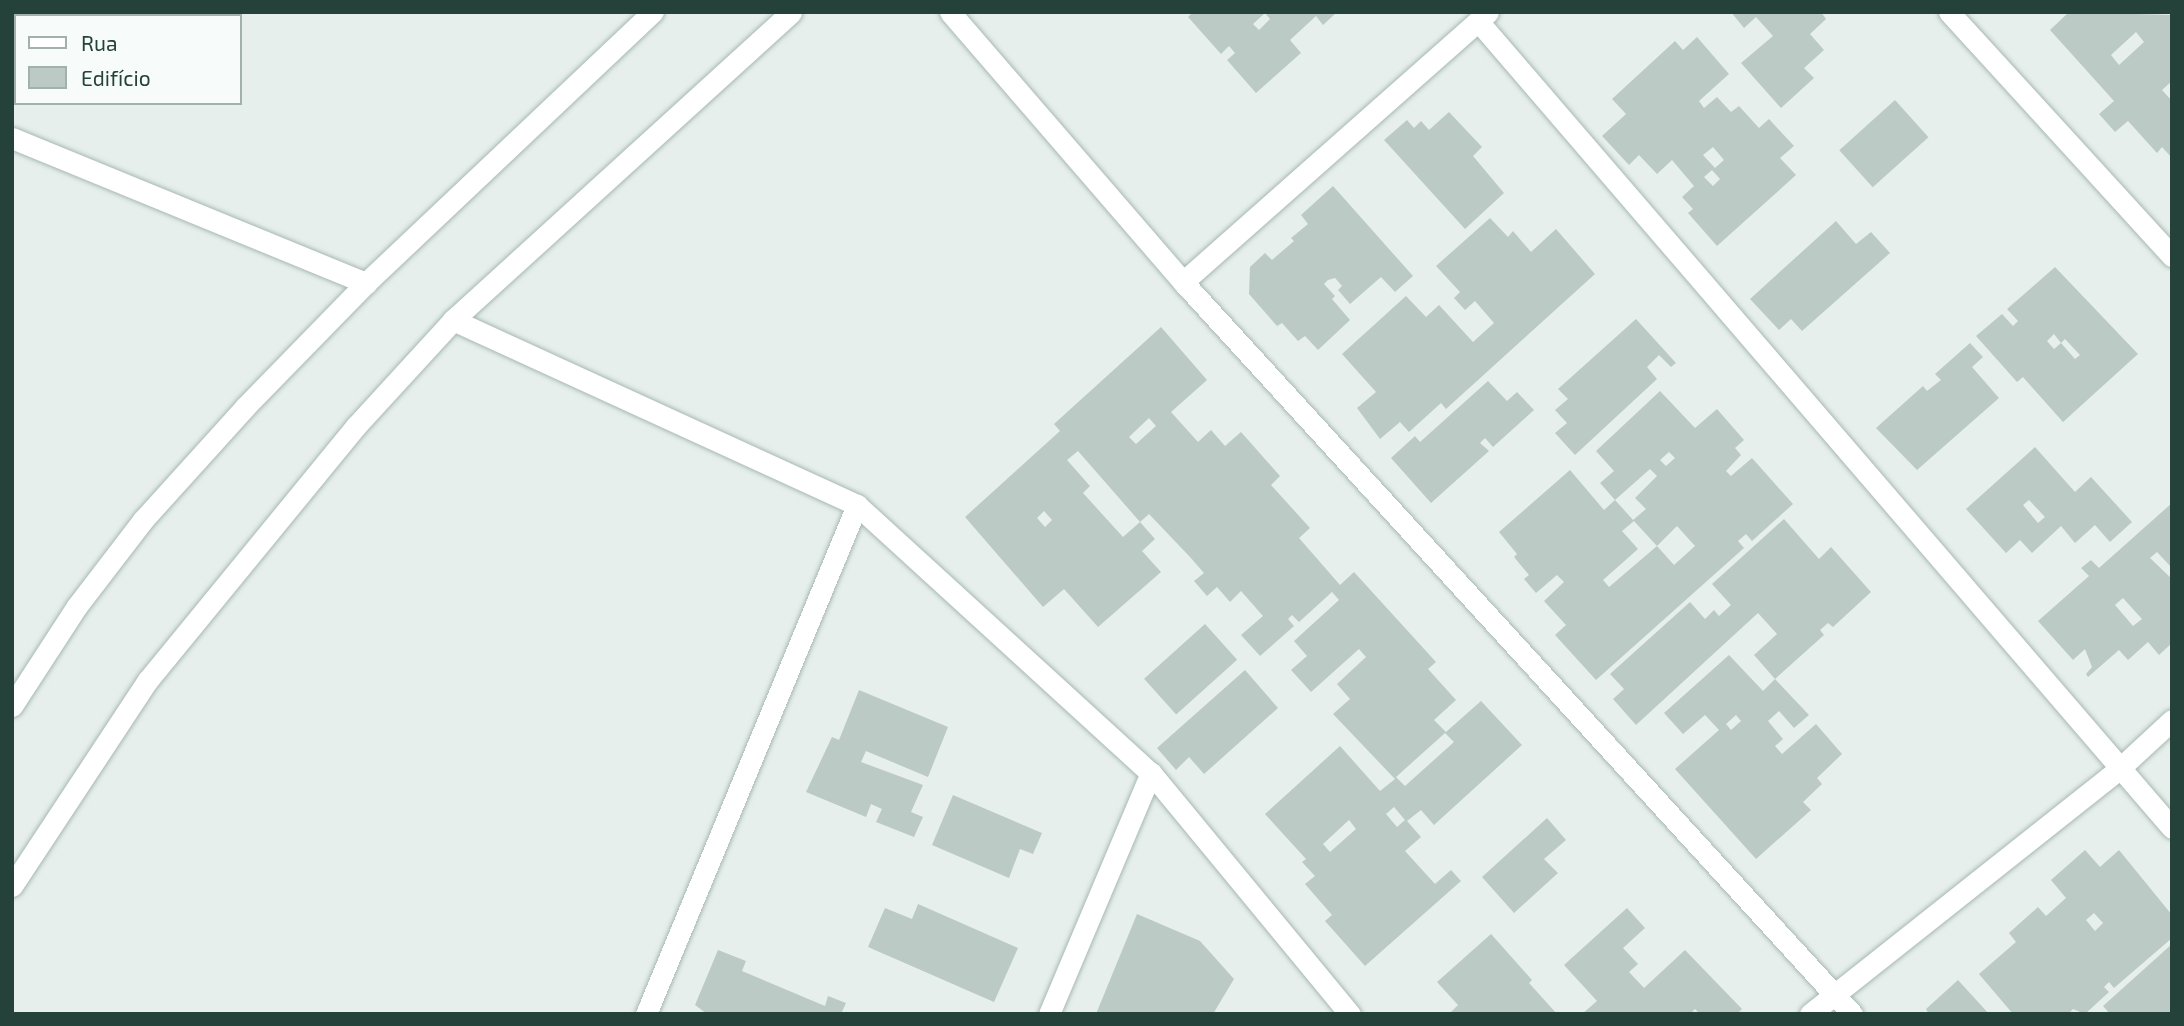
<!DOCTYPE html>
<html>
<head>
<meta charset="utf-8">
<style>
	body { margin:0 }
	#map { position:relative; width:2184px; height:1026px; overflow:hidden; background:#e6efeb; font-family:"Exo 2",sans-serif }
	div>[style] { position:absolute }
	.building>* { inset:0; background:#bbcac4; transform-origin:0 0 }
	.roads { filter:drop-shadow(0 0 2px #a8b8b2) drop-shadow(0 0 2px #a8b8b2) }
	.minor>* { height:21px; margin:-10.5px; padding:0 10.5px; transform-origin:10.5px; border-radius:10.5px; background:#fff }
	span { translate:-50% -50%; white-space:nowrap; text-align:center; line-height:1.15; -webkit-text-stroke:5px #f7fbf9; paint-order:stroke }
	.frame { position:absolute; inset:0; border:14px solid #24423a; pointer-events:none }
	.legend { position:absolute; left:14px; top:14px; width:228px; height:91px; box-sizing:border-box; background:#f7fbf9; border:2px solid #a3b1ad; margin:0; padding:9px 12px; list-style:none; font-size:21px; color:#24423a }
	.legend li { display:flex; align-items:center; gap:14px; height:35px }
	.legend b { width:35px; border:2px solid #a3b1ad }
</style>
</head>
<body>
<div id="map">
	<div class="building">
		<div style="clip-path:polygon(evenodd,1193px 12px,1337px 12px,1323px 25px,1316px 16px,1290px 40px,1301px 53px,1256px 93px,1227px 60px,1235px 53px,1229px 46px,1221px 54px,1188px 17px,1193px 12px,1265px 13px,1270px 19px,1259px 30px,1253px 24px,1265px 13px)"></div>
		<div style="clip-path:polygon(1731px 12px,1821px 12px,1826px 19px,1810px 34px,1824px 50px,1804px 68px,1814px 78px,1781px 108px,1741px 63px,1773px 36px,1756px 17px,1744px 28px)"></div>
		<div style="clip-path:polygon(evenodd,2069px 12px,2172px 15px,2172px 81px,2162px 90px,2172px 101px,2172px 158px,2162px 147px,2157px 153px,2128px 121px,2115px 132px,2099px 114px,2114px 101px,2050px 30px,2069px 12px,2136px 32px,2144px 42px,2119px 65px,2111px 55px,2136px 32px)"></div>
		<div style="clip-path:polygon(evenodd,1697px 37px,1729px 74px,1699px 101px,1704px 108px,1717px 97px,1731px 112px,1739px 106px,1759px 128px,1769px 119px,1794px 146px,1780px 158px,1796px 175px,1717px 246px,1688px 213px,1693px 209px,1682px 197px,1694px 186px,1672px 160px,1657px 174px,1639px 155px,1629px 165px,1602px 136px,1626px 114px,1612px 99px,1675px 41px,1683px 50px,1697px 37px,1713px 147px,1724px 160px,1715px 168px,1703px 155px,1713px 147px,1697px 37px,1712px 170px,1720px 179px,1713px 186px,1704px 177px,1712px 170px)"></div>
		<div style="left:1895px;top:100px;width:50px;height:75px;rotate:48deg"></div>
		<div style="clip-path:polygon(1449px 112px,1482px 147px,1473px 156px,1504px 193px,1465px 229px,1384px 140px,1407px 120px,1414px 128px,1421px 121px,1429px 130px)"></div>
		<div style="clip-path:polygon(1333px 186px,1413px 276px,1395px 292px,1381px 277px,1350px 304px,1338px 290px,1342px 286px,1335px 278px,1328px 280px,1324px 284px,1335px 296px,1332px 299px,1350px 320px,1318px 350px,1305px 336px,1298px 341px,1282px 323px,1277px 326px,1249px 294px,1250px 267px,1265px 253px,1272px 260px,1294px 241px,1291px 238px,1308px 224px,1301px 215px)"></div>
		<div style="clip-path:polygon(1490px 218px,1508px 237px,1513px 231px,1531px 252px,1556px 229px,1595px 274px,1446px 409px,1441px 403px,1409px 432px,1400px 422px,1380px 439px,1357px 408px,1376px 392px,1342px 354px,1406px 296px,1426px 317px,1439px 305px,1473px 342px,1494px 323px,1475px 301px,1465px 310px,1454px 298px,1460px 292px,1436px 266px)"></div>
		<div style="clip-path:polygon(1836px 221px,1856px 244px,1871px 232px,1890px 253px,1802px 331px,1791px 319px,1779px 330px,1750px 299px)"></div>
		<div style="clip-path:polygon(evenodd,2055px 267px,2138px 354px,2063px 422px,2023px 377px,2017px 382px,1976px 336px,2002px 314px,2013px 326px,2018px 321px,2007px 309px,2055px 267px,2054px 334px,2061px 343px,2054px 349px,2047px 341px,2054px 334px,2055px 267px,2065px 339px,2080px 355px,2075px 359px,2061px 343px,2065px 339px)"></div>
		<div style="clip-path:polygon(1636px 319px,1676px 363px,1671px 367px,1659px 355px,1647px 367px,1657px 379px,1575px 455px,1555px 433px,1567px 423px,1555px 410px,1568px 399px,1558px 389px)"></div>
		<div style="clip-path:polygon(evenodd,1161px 327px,1207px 380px,1171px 412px,1198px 442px,1211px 430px,1225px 446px,1241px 432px,1280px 476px,1271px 485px,1310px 528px,1299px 538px,1340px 585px,1354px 572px,1436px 662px,1428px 669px,1456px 700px,1434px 720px,1446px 732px,1481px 701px,1522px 745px,1434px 825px,1421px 810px,1407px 821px,1421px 837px,1405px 851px,1435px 884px,1451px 870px,1461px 881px,1365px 966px,1325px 921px,1332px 915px,1305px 884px,1315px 876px,1302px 862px,1306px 859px,1265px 814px,1340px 746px,1380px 791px,1395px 779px,1333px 714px,1350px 699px,1337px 684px,1366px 657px,1359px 649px,1311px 692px,1291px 670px,1307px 656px,1294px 641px,1339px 600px,1332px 592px,1299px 622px,1292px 615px,1288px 619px,1294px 626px,1260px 656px,1241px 635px,1263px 616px,1241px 591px,1230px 602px,1217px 587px,1207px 596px,1194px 581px,1204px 573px,1190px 557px,1149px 514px,1140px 522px,1078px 451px,1067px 460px,1090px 486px,1083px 493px,1123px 537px,1140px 522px,1155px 539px,1142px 551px,1161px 572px,1098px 627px,1064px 589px,1043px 607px,965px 517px,1060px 431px,1054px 424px,1161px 327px,1149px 418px,1156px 426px,1136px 444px,1129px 437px,1149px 418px,1161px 327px,1044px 511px,1052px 520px,1045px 527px,1037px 518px,1044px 511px,1161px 327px,1445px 733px,1454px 742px,1405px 786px,1396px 777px,1445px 733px,1161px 327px,1394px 807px,1405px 820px,1397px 827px,1386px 814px,1394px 807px,1161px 327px,1349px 820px,1356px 829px,1330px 852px,1323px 844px,1349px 820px)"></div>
		<div style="clip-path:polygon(1970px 343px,1983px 357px,1972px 367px,1999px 398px,1917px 470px,1876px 428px,1923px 386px,1927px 391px,1941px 380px,1935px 374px)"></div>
		<div style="clip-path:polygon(1488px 381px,1507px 401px,1517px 392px,1534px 410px,1493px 447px,1485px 438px,1480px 443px,1489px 451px,1431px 503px,1391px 458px,1415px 436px,1420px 442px)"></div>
		<div style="clip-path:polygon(evenodd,1660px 391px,1695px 428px,1717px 409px,1744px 440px,1735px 448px,1741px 455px,1726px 471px,1731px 476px,1752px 458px,1793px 504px,1752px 541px,1746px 534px,1738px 541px,1744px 548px,1596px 680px,1555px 635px,1566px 625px,1544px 601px,1564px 582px,1557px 575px,1536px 593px,1524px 579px,1529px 575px,1514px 557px,1517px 554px,1499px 532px,1570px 470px,1604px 510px,1615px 500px,1634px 521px,1622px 531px,1638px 549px,1603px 580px,1609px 587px,1657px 546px,1674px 565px,1695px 546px,1677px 526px,1657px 546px,1633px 520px,1646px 509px,1635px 498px,1657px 476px,1650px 469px,1615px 500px,1600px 483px,1614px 471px,1596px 451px,1660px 391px,1669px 452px,1675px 458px,1666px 466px,1660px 460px,1669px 452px)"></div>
		<div style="clip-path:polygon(evenodd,2035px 447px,2075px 492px,2091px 477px,2132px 522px,2110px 542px,2095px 525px,2075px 543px,2061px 526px,2032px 553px,2020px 540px,2006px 553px,1966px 509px,2035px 447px,2029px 500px,2045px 517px,2038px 523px,2023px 505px,2029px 500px)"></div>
		<div style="clip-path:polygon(evenodd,2172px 503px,2172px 568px,2157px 552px,2150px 558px,2172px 579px,2172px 643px,2159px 655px,2148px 642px,2128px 660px,2119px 650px,2088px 677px,2086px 674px,2092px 667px,2085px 649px,2073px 660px,2038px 621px,2089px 576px,2081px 568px,2091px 560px,2099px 568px,2172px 503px,2123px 598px,2142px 619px,2133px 626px,2115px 605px,2123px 598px)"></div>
		<div style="clip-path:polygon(1784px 519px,1819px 559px,1831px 547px,1871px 592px,1833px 627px,1828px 623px,1820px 630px,1824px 635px,1775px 679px,1754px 655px,1777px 634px,1758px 613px,1636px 725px,1613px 699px,1624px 689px,1610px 674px,1690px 602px,1705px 619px,1714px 610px,1719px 616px,1731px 605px,1712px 584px)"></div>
		<div style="left:1205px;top:624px;width:48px;height:82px;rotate:48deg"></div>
		<div style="clip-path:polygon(evenodd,1729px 655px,1763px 691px,1775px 679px,1809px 715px,1794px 728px,1779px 711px,1768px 721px,1783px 739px,1775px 746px,1782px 754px,1816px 724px,1842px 754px,1817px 778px,1822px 784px,1803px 802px,1811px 810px,1756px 859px,1675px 769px,1719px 730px,1705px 715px,1683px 734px,1664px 713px,1729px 655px,1736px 715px,1741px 721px,1731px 730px,1726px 724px,1736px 715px)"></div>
		<div style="clip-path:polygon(1245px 670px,1278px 708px,1204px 774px,1189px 757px,1176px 770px,1157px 748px)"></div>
		<div style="clip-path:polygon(859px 690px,948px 727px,928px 777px,866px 751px,861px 762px,923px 785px,911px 812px,923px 817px,914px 837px,876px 822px,882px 809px,871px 804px,866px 817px,806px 792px,832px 737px,839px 740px)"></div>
		<div style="clip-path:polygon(953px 795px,1042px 833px,1033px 854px,1020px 849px,1009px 878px,932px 845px)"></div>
		<div style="clip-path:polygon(1547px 818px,1566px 840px,1544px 859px,1558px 873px,1514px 913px,1482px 877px)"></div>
		<div style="clip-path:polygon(evenodd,2085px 850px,2100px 867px,2119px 850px,2172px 915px,2172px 938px,2114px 988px,2109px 982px,2104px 987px,2109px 992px,2085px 1014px,2073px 1009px,2068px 1014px,2013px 1014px,1979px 974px,2016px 942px,2009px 933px,2038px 907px,2046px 916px,2066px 898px,2051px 880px,2085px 850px,2094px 913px,2103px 923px,2095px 931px,2086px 920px,2094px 913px)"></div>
		<div style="clip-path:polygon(918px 904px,1018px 948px,994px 1002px,868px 947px,885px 908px,912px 919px)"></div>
		<div style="clip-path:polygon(1627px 908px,1645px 928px,1623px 948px,1638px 964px,1629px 972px,1644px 988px,1685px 950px,1742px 1009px,1737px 1014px,1700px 1014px,1695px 1009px,1690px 1014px,1582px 1014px,1597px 1001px,1564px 965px)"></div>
		<div style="clip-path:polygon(1137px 914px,1200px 941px,1234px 979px,1213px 1014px,1096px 1014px)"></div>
		<div style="clip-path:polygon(1491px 934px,1532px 980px,1529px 983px,1557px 1014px,1449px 1014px,1458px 1005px,1437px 982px)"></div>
		<div style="clip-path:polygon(2172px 944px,2172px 1014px,2110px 1014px,2103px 1006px)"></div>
		<div style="clip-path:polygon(718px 950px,746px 961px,742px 971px,825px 1006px,828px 996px,846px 1003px,841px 1014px,707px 1014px,695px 1005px)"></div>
		<div style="clip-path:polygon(1958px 980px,1989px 1014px,1929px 1014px,1926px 1009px)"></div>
	</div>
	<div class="roads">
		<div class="minor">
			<div style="left:950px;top:12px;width:357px;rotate:49.2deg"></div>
			<div style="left:1183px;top:282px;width:992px;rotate:47.57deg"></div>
			<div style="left:1949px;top:12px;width:331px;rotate:47.6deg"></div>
			<div style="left:1478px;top:21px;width:1064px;rotate:49.31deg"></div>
			<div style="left:12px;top:138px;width:383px;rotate:22.3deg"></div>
			<div style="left:1183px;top:282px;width:407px;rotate:-41.5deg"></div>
			<div style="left:453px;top:320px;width:444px;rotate:24.6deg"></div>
			<div style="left:857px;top:505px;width:398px;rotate:42.4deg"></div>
			<div style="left:1151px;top:773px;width:313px;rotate:50.5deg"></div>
			<div style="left:12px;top:706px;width:119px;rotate:-57deg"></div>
			<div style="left:77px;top:606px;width:108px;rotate:-52.5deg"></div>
			<div style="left:143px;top:520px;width:152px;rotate:-47.9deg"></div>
			<div style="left:245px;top:407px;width:173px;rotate:-45.7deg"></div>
			<div style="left:366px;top:283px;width:395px;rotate:-43.4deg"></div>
			<div style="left:12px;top:886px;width:247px;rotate:-56.6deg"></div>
			<div style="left:148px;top:680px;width:328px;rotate:-50.7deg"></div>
			<div style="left:356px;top:426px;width:144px;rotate:-47.5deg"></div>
			<div style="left:453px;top:320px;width:457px;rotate:-42.3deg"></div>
			<div style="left:646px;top:1014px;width:551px;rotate:-67.48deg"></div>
			<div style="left:1049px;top:1014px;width:262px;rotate:-67.1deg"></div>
			<div style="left:1810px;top:1014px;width:394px;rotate:-38.4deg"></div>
			<div style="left:2119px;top:769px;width:72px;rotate:-42.8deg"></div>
		</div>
	</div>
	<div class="frame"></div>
	<ul class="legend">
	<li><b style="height:9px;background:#fff"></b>Rua</li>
	<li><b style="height:19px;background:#bbcac4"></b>Edifício</li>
	</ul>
</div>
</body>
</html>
